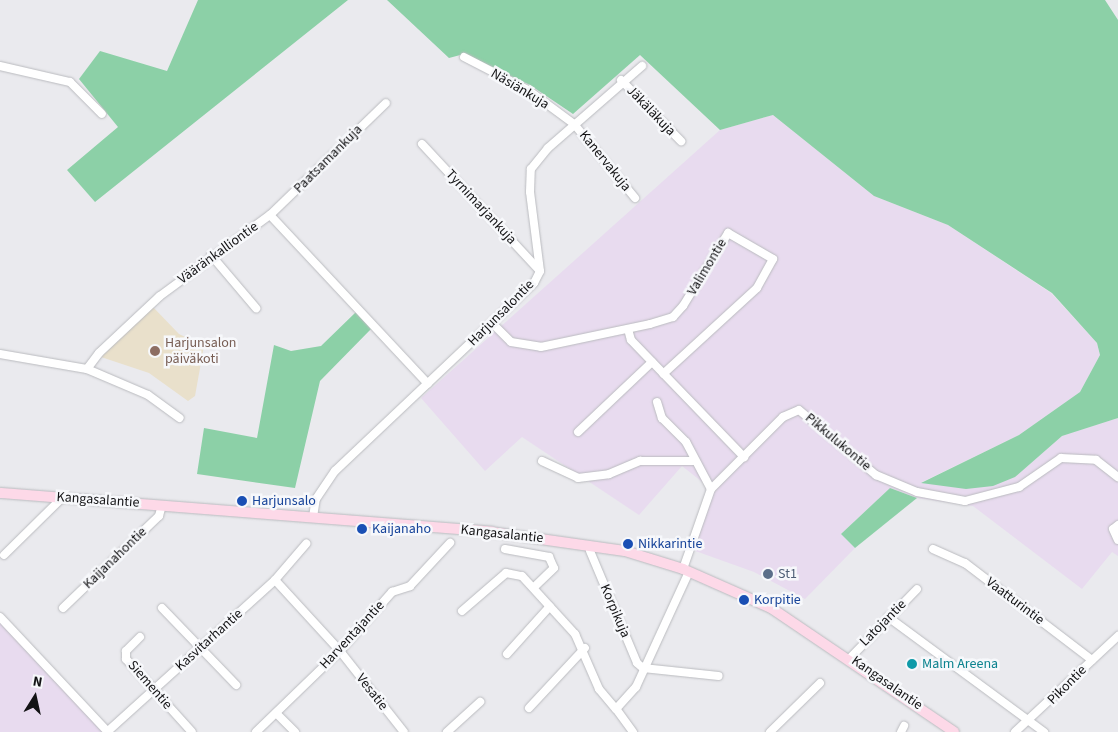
<!DOCTYPE html>
<html>
<head>
<meta charset="utf-8">
<style>
	body { margin:0 }
	#map { position:relative; width:1118px; height:732px; overflow:hidden; background:#eaeaee; font-family:"Source Sans 3",sans-serif }
	div>[style] { position:absolute }
	.industrial>* { inset:0; background:#e8dbef }
	.education>* { inset:0; background:#e9e0cb }
	.green>* { inset:0; background:#8cd0a7 }
	.roads { filter:drop-shadow(0 0 1px #babbbf) drop-shadow(0 0 1px #babbbf) }
	.minor>* { height:8px; margin:-4px; padding:0 4px; transform-origin:4px; border-radius:4px; background:#fff }
	.major>* { height:10px; margin:-5px; padding:0 5px; transform-origin:5px; border-radius:5px; background:#fdd9e8 }
	.dots>* { width:14px; height:14px; translate:-50% -50%; box-sizing:border-box; border:2px solid #f7f8fb; border-radius:50% }
	span { translate:-50% -50%; white-space:nowrap; text-align:center; line-height:1.15; -webkit-text-stroke:5px #f7f8fb; paint-order:stroke }
	.street-label { font-size:14px; color:#131315 }
	.education-label { font-size:14px; color:#785e54 }
	.left { translate:0 -50%; text-align:left }
	.transit-label { font-size:14px; color:#164399 }
	.service-label { font-size:14px; color:#4e5e75 }
	.culture-label { font-size:14px; color:#0d838f }
	.north { position:absolute; left:10px; top:672px; width:50px; height:50px; -webkit-text-stroke:4px #f7f8fb; paint-order:stroke; rotate:10deg; font-size:14px; font-weight:700; line-height:20px; text-align:center; color:#131315 }
	.north::after { content:''; display:block; margin:auto; width:18px; height:22px; background:#131315; clip-path:polygon(50% 0,100% 100%,50% 72%,0 100%) }
</style>
</head>
<body>
<div id="map">
	<div class="industrial">
		<div style="clip-path:polygon(773px 115px,874px 196px,948px 225px,1051px 293px,1097px 343px,1100px 355px,1080px 392px,1019px 435px,922px 482px,1015px 477px,1062px 436px,1118px 418px,1118px 556px,1112px 552px,1082px 589px,973px 506px,917px 498px,890px 488px,841px 534px,855px 548px,805px 599px,754px 572px,687px 548px,711px 489px,682px 466px,639px 515px,522px 437px,485px 471px,421px 398px,720px 130px)"></div>
		<div style="clip-path:polygon(0 617px,108px 732px,0 732px)"></div>
	</div>
	<div class="education">
		<div style="clip-path:polygon(153px 307px,179px 334px,204px 346px,195px 396px,188px 401px,149px 373px,101px 357px)"></div>
	</div>
	<div class="green">
		<div style="clip-path:polygon(198px 0,348px 0,95px 202px,67px 170px,118px 127px,79px 79px,100px 51px,167px 71px)"></div>
		<div style="clip-path:polygon(387px 0,1105px 0,1118px 20px,1118px 418px,1062px 436px,1015px 477px,993px 486px,966px 489px,921px 483px,1019px 435px,1080px 392px,1100px 355px,1097px 343px,1052px 293px,948px 225px,874px 196px,773px 115px,720px 130px,640px 55px,573px 114px,530px 85px,464px 54px,449px 58px)"></div>
		<div style="clip-path:polygon(356px 312px,371px 329px,320px 381px,295px 488px,197px 474px,204px 428px,257px 438px,274px 345px,291px 351px,321px 346px)"></div>
		<div style="clip-path:polygon(890px 488px,917px 498px,855px 548px,841px 534px)"></div>
	</div>
	<div class="roads">
		<div class="minor">
			<div style="left:464px;top:57px;width:72px;rotate:27.3deg"></div>
			<div style="left:528px;top:90px;width:57px;rotate:36.5deg"></div>
			<div style="left:574px;top:124px;width:96px;rotate:50.5deg"></div>
			<div style="left:0;top:66px;width:72px;rotate:12.9deg"></div>
			<div style="left:70px;top:82px;width:45px;rotate:45deg"></div>
			<div style="left:621px;top:80px;width:86px;rotate:45.5deg"></div>
			<div style="left:422px;top:144px;width:173px;rotate:47.1deg"></div>
			<div style="left:270px;top:215px;width:231px;rotate:46.9deg"></div>
			<div style="left:211px;top:255px;width:70px;rotate:49.7deg"></div>
			<div style="left:493px;top:324px;width:25px;rotate:45deg"></div>
			<div style="left:511px;top:342px;width:30px;rotate:9deg"></div>
			<div style="left:541px;top:347px;width:111px;rotate:-11.9deg"></div>
			<div style="left:650px;top:324px;width:24px;rotate:-17deg"></div>
			<div style="left:673px;top:317px;width:15px;rotate:-48deg"></div>
			<div style="left:683px;top:306px;width:86px;rotate:-58.3deg"></div>
			<div style="left:728px;top:233px;width:52px;rotate:30deg"></div>
			<div style="left:773px;top:259px;width:33px;rotate:119deg"></div>
			<div style="left:757px;top:288px;width:127px;rotate:137.5deg"></div>
			<div style="left:628px;top:329px;width:11px;rotate:75deg"></div>
			<div style="left:631px;top:340px;width:163px;rotate:46deg"></div>
			<div style="left:0;top:354px;width:88px;rotate:9.8deg"></div>
			<div style="left:87px;top:369px;width:20px;rotate:-53deg"></div>
			<div style="left:99px;top:353px;width:83px;rotate:-43.1deg"></div>
			<div style="left:160px;top:296px;width:137px;rotate:-36.4deg"></div>
			<div style="left:270px;top:215px;width:161px;rotate:-44deg"></div>
			<div style="left:87px;top:369px;width:66px;rotate:23.1deg"></div>
			<div style="left:148px;top:395px;width:39px;rotate:36deg"></div>
			<div style="left:657px;top:402px;width:17px;rotate:73deg"></div>
			<div style="left:662px;top:418px;width:34px;rotate:45deg"></div>
			<div style="left:686px;top:442px;width:53px;rotate:62deg"></div>
			<div style="left:578px;top:432px;width:102px;rotate:-43.4deg"></div>
			<div style="left:542px;top:461px;width:40px;rotate:25deg"></div>
			<div style="left:578px;top:478px;width:31px;rotate:-7deg"></div>
			<div style="left:609px;top:474px;width:34px;rotate:-23deg"></div>
			<div style="left:640px;top:461px;width:54px"></div>
			<div style="left:313px;top:517px;width:18px;rotate:-81deg"></div>
			<div style="left:316px;top:499px;width:34px;rotate:-56deg"></div>
			<div style="left:335px;top:471px;width:274px;rotate:-43.4deg"></div>
			<div style="left:534px;top:283px;width:13px;rotate:-63deg"></div>
			<div style="left:540px;top:271px;width:80px;rotate:-97.2deg"></div>
			<div style="left:530px;top:192px;width:23px;rotate:-88deg"></div>
			<div style="left:531px;top:169px;width:27px;rotate:-51deg"></div>
			<div style="left:548px;top:148px;width:125px;rotate:-41.1deg"></div>
			<div style="left:1118px;top:525px;width:6px;rotate:141deg"></div>
			<div style="left:1113px;top:529px;width:12px;rotate:66deg"></div>
			<div style="left:505px;top:549px;width:45px;rotate:10.3deg"></div>
			<div style="left:549px;top:557px;width:12px;rotate:66deg"></div>
			<div style="left:554px;top:568px;width:28px;rotate:136deg"></div>
			<div style="left:933px;top:549px;width:35px;rotate:24deg"></div>
			<div style="left:965px;top:563px;width:160px;rotate:37.4deg"></div>
			<div style="left:590px;top:551px;width:121px;rotate:67.2deg"></div>
			<div style="left:637px;top:663px;width:8px;rotate:40deg"></div>
			<div style="left:643px;top:668px;width:76px;rotate:6deg"></div>
			<div style="left:4px;top:555px;width:81px;rotate:-44.5deg"></div>
			<div style="left:683px;top:569px;width:85px;rotate:-70.7deg"></div>
			<div style="left:711px;top:489px;width:102px;rotate:-45deg"></div>
			<div style="left:783px;top:417px;width:17px;rotate:-24deg"></div>
			<div style="left:799px;top:410px;width:101px;rotate:40.2deg"></div>
			<div style="left:876px;top:475px;width:44px;rotate:22.5deg"></div>
			<div style="left:917px;top:492px;width:49px;rotate:10.6deg"></div>
			<div style="left:965px;top:501px;width:56px;rotate:-14.5deg"></div>
			<div style="left:1019px;top:487px;width:51px;rotate:-34.6deg"></div>
			<div style="left:1061px;top:458px;width:35px;rotate:3deg"></div>
			<div style="left:1096px;top:460px;width:28px;rotate:38deg"></div>
			<div style="left:275px;top:580px;width:96px;rotate:47.5deg"></div>
			<div style="left:340px;top:651px;width:103px;rotate:51.7deg"></div>
			<div style="left:63px;top:608px;width:133px;rotate:-43.8deg"></div>
			<div style="left:159px;top:516px;width:11px;rotate:-75deg"></div>
			<div style="left:162px;top:608px;width:107px;rotate:46.1deg"></div>
			<div style="left:462px;top:611px;width:58px;rotate:-40.8deg"></div>
			<div style="left:506px;top:573px;width:16px;rotate:11deg"></div>
			<div style="left:522px;top:576px;width:79px;rotate:47.6deg"></div>
			<div style="left:575px;top:634px;width:60px;rotate:66.4deg"></div>
			<div style="left:599px;top:689px;width:26px;rotate:50deg"></div>
			<div style="left:0;top:617px;width:158px;rotate:46.8deg"></div>
			<div style="left:888px;top:617px;width:194px;rotate:36.4deg"></div>
			<div style="left:140px;top:637px;width:20px;rotate:135deg"></div>
			<div style="left:126px;top:651px;width:8px;rotate:90deg"></div>
			<div style="left:126px;top:659px;width:98px;rotate:47.9deg"></div>
			<div style="left:507px;top:654px;width:64px;rotate:-48.1deg"></div>
			<div style="left:850px;top:658px;width:96px;rotate:-45.8deg"></div>
			<div style="left:529px;top:708px;width:82px;rotate:-47deg"></div>
			<div style="left:276px;top:713px;width:27px;rotate:45deg"></div>
			<div style="left:107px;top:732px;width:227px;rotate:-42.1deg"></div>
			<div style="left:275px;top:580px;width:48px;rotate:-49.3deg"></div>
			<div style="left:256px;top:732px;width:117px;rotate:-44deg"></div>
			<div style="left:340px;top:651px;width:79px;rotate:-48.6deg"></div>
			<div style="left:392px;top:592px;width:19px;rotate:-18deg"></div>
			<div style="left:410px;top:586px;width:59px;rotate:-47.1deg"></div>
			<div style="left:447px;top:732px;width:45px;rotate:-42.3deg"></div>
			<div style="left:633px;top:732px;width:29px;rotate:-126deg"></div>
			<div style="left:616px;top:709px;width:30px;rotate:-48deg"></div>
			<div style="left:636px;top:687px;width:127px;rotate:-65.3deg"></div>
			<div style="left:770px;top:732px;width:70px;rotate:-44.4deg"></div>
			<div style="left:901px;top:732px;width:7px;rotate:-63deg"></div>
			<div style="left:1015px;top:732px;width:141px;rotate:-43deg"></div>
		</div>
		<div class="major">
			<div style="left:0;top:493px;width:493px;rotate:4.5deg"></div>
			<div style="left:491px;top:532px;width:135px;rotate:8.1deg"></div>
			<div style="left:625px;top:551px;width:61px;rotate:17.2deg"></div>
			<div style="left:683px;top:569px;width:96px;rotate:23.9deg"></div>
			<div style="left:771px;top:608px;width:221px;rotate:34.1deg"></div>
		</div>
	</div>
	<div class="dots">
		<div style="left:155px;top:351px;background:#8d6e63"></div>
		<div style="left:242px;top:501px;background:#1a4fb4"></div>
		<div style="left:362px;top:529px;background:#1a4fb4"></div>
		<div style="left:628px;top:544px;background:#1a4fb4"></div>
		<div style="left:768px;top:574px;background:#5c6f8a"></div>
		<div style="left:744px;top:600px;background:#1a4fb4"></div>
		<div style="left:912px;top:664px;background:#0f9aa8"></div>
	</div>
	<div class="street-label">
		<span style="left:520px;top:89px;rotate:31deg">Näsiänkuja</span>
		<span style="left:651px;top:111px;rotate:46deg">Jäkäläkuja</span>
		<span style="left:328px;top:159px;rotate:-45deg">Paatsamankuja</span>
		<span style="left:605px;top:161px;rotate:51deg">Kanervakuja</span>
		<span style="left:481px;top:207px;rotate:47deg">Tyrnimarjankuja</span>
		<span style="left:218px;top:253px;rotate:-36deg">Vääränkalliontie</span>
		<span style="left:707px;top:267px;rotate:-59deg">Valimontie</span>
		<span style="left:501px;top:313px;rotate:-45deg">Harjunsalontie</span>
		<span style="left:838px;top:442px;rotate:40deg">Pikkulukontie</span>
		<span style="left:98px;top:500px;rotate:4deg">Kangasalantie</span>
		<span style="left:502px;top:534px;rotate:6deg">Kangasalantie</span>
		<span style="left:115px;top:558px;rotate:-44deg">Kaijanahontie</span>
		<span style="left:1015px;top:601px;rotate:37deg">Vaatturintie</span>
		<span style="left:615px;top:611px;rotate:67deg">Korpikuja</span>
		<span style="left:883px;top:623px;rotate:-45deg">Latojantie</span>
		<span style="left:352px;top:635px;rotate:-47deg">Harventajantie</span>
		<span style="left:209px;top:640px;rotate:-42deg">Kasvitarhantie</span>
		<span style="left:887px;top:683px;rotate:35deg">Kangasalantie</span>
		<span style="left:150px;top:685px;rotate:49deg">Siementie</span>
		<span style="left:1067px;top:685px;rotate:-45deg">Pikontie</span>
		<span style="left:372px;top:692px;rotate:52deg">Vesatie</span>
	</div>
	<div class="education-label">
		<span class="left" style="left:165px;top:351px">Harjunsalon<br>päiväkoti</span>
	</div>
	<div class="transit-label">
		<span class="left" style="left:252px;top:501px">Harjunsalo</span>
		<span class="left" style="left:372px;top:529px">Kaijanaho</span>
		<span class="left" style="left:638px;top:544px">Nikkarintie</span>
		<span class="left" style="left:754px;top:600px">Korpitie</span>
	</div>
	<div class="service-label">
		<span class="left" style="left:778px;top:574px">St1</span>
	</div>
	<div class="culture-label">
		<span class="left" style="left:922px;top:664px">Malm Areena</span>
	</div>
	<div class="north">N</div>
</div>
</body>
</html>
